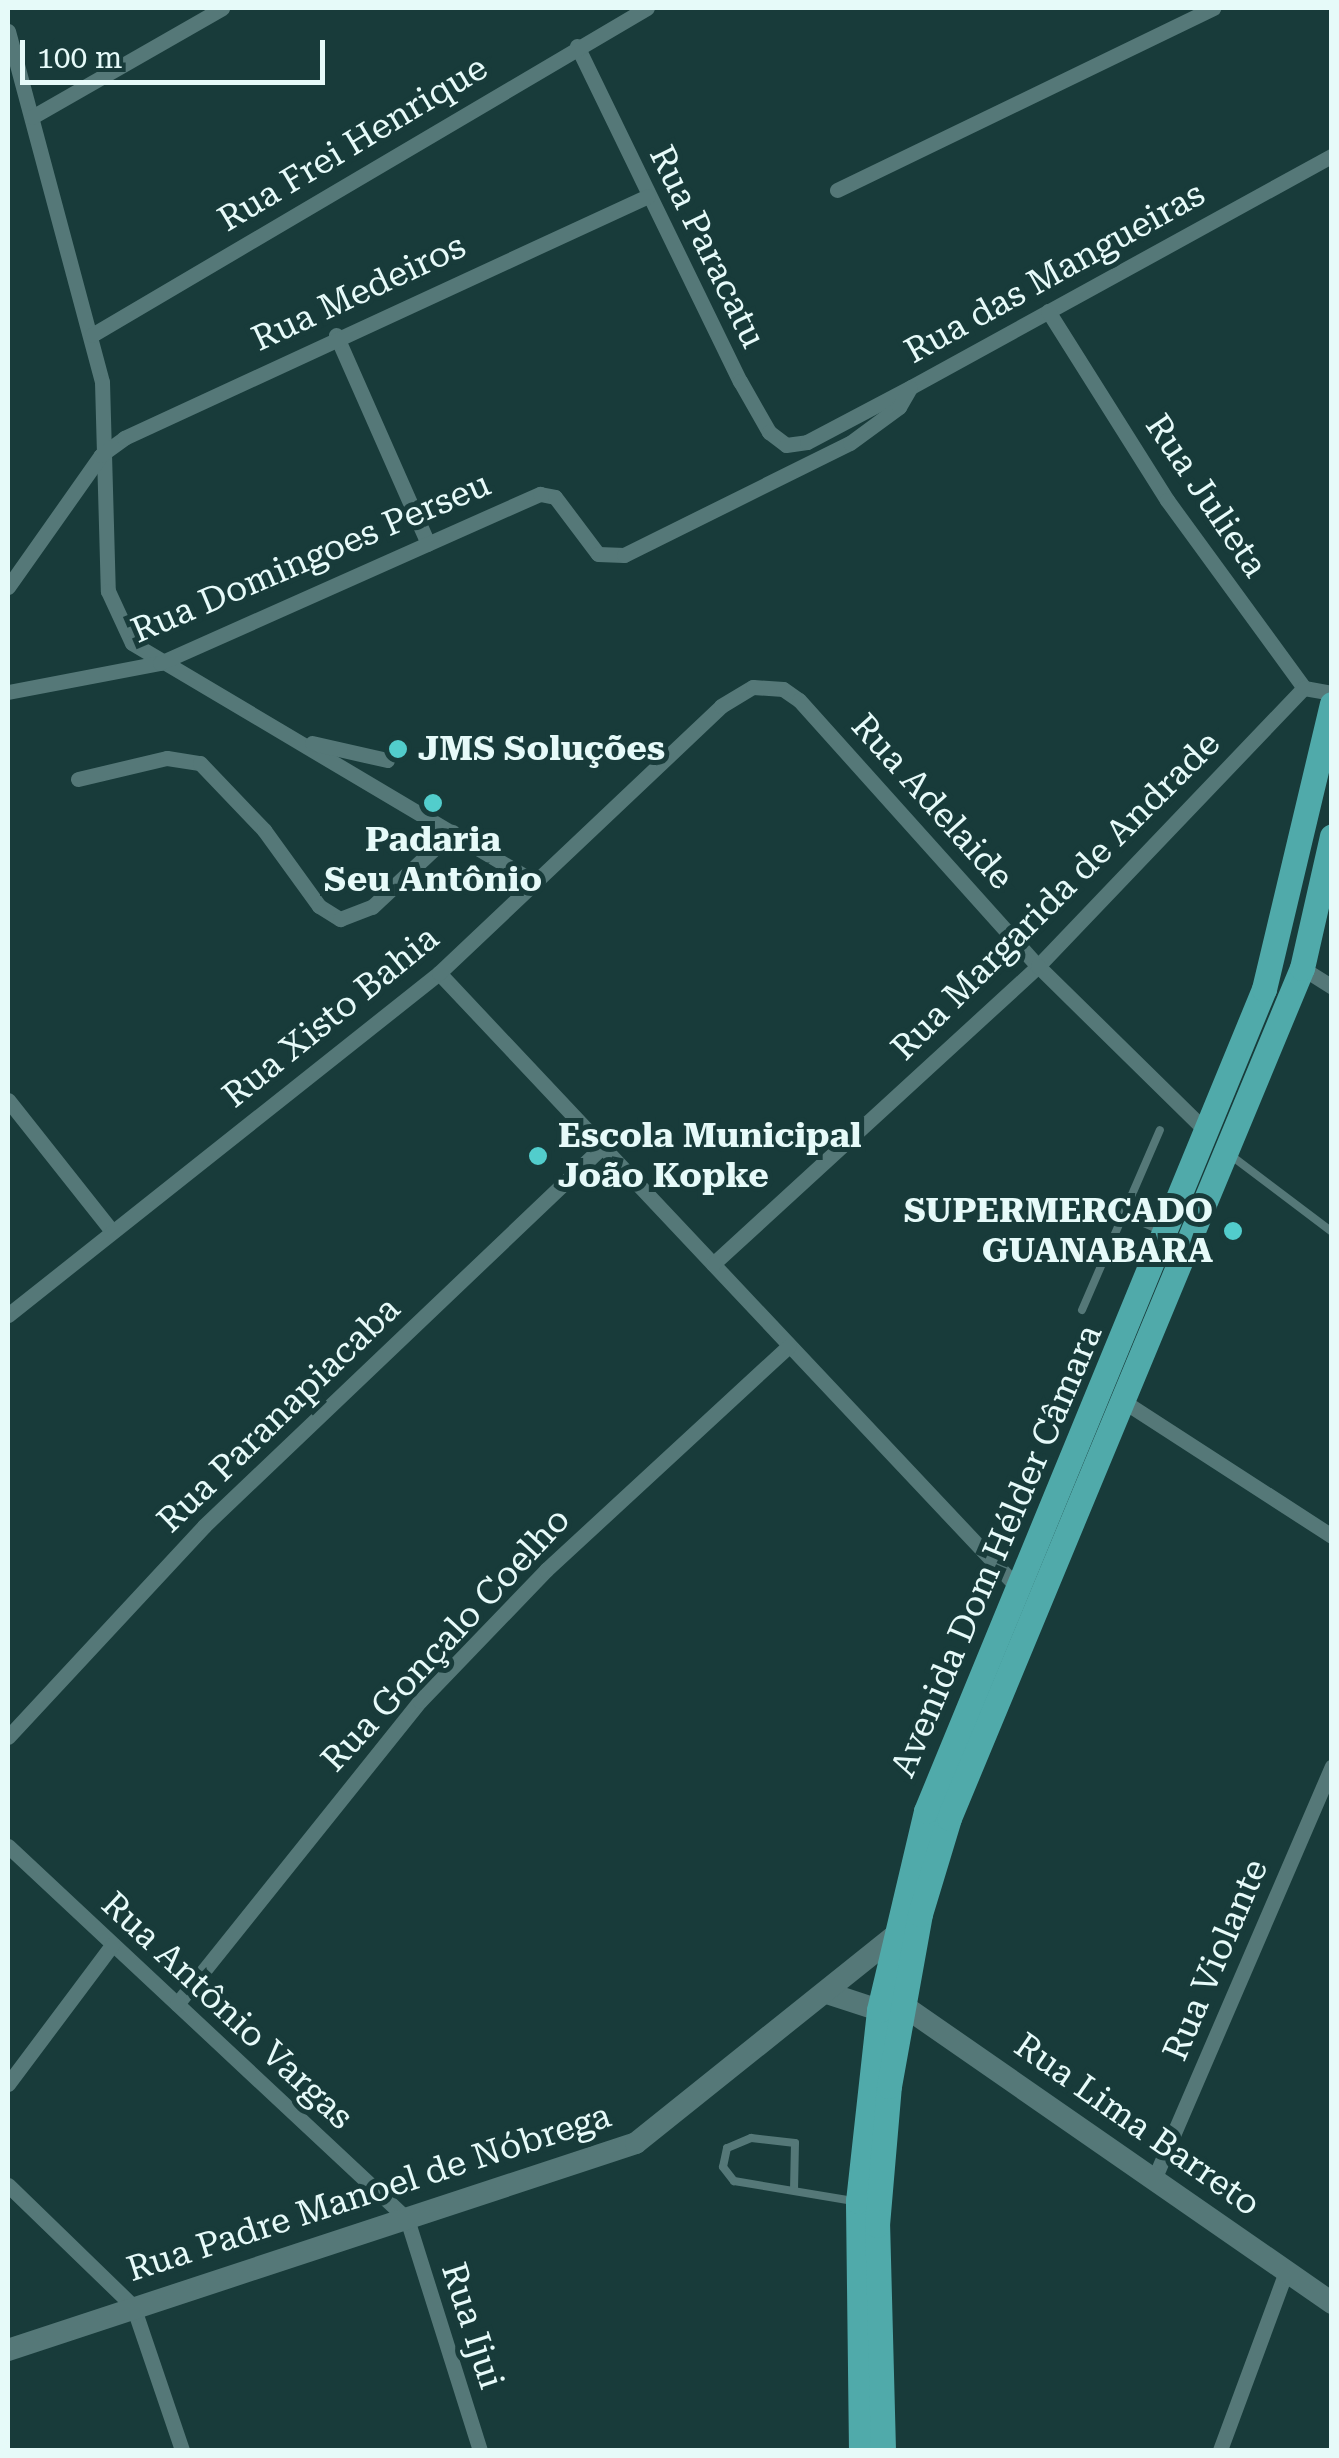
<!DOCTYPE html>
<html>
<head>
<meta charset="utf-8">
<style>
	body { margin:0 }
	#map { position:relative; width:1339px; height:2458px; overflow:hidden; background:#183b3a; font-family:"Roboto Serif",serif }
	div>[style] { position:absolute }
	.lane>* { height:8px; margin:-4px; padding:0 4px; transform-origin:4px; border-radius:4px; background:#557878 }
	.street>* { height:15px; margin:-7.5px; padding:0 7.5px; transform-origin:7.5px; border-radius:7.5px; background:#557878 }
	.secondary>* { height:22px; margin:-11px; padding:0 11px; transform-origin:11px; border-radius:11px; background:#557878 }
	.primary>* { height:25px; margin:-12.5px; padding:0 12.5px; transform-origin:12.5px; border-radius:12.5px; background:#50aaaa }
	.dots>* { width:28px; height:28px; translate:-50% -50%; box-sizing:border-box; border:5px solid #183b3a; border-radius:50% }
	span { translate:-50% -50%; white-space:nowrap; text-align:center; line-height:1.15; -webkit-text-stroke:10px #183b3a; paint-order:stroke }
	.street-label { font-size:35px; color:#e6faf9 }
	.poi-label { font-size:35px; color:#e6faf9; font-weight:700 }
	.left { translate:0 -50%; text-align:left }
	.right { translate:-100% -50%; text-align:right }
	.frame { position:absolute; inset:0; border:10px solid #e6faf9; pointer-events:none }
	.scale { position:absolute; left:20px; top:40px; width:305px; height:45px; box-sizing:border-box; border:5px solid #e6faf9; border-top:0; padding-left:12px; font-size:30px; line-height:35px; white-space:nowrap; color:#e6faf9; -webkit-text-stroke:8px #183b3a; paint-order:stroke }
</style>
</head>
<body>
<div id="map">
	<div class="lane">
		<div style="left:1229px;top:1154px;width:129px;rotate:37.1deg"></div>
		<div style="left:1126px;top:1215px;width:35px;rotate:24deg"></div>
		<div style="left:1082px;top:1310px;width:196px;rotate:-66.6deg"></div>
		<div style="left:794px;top:2190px;width:47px;rotate:-88.8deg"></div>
		<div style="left:795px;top:2143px;width:44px;rotate:-173.5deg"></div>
		<div style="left:751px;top:2138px;width:26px;rotate:157deg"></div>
		<div style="left:727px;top:2148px;width:19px;rotate:102deg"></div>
		<div style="left:723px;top:2167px;width:18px;rotate:52deg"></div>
		<div style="left:734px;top:2181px;width:121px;rotate:9.5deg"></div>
	</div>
	<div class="street">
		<div style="left:8px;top:31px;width:363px;rotate:75deg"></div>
		<div style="left:102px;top:382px;width:209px;rotate:88.4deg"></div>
		<div style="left:108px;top:591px;width:57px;rotate:65.2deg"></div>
		<div style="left:132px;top:643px;width:466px;rotate:30.7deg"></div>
		<div style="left:577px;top:46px;width:373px;rotate:64.1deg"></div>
		<div style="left:740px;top:381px;width:59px;rotate:60.4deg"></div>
		<div style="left:769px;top:432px;width:21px;rotate:37deg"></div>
		<div style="left:786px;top:445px;width:21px;rotate:-8deg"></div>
		<div style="left:807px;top:442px;width:118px;rotate:-27.9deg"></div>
		<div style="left:911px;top:387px;width:480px;rotate:-28.8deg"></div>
		<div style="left:32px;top:117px;width:219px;rotate:-29.8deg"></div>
		<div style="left:837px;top:190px;width:418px;rotate:-25.8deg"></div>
		<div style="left:1048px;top:311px;width:223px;rotate:57.8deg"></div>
		<div style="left:1167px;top:500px;width:233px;rotate:53.9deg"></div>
		<div style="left:1304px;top:688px;width:28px;rotate:10deg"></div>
		<div style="left:92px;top:335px;width:644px;rotate:-30.51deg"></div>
		<div style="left:336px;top:335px;width:228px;rotate:66.2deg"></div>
		<div style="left:8px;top:587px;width:161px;rotate:-54.8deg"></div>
		<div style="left:101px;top:455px;width:29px;rotate:-36deg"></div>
		<div style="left:124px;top:438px;width:577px;rotate:-24.79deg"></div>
		<div style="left:8px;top:692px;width:155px;rotate:-10.8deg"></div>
		<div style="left:160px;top:663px;width:416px;rotate:-24deg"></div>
		<div style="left:540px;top:494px;width:15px;rotate:11deg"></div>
		<div style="left:555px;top:497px;width:71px;rotate:53deg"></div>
		<div style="left:598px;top:554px;width:26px;rotate:2deg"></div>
		<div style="left:624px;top:555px;width:252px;rotate:-26.4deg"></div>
		<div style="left:850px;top:443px;width:61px;rotate:-36.3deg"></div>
		<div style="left:899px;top:407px;width:22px;rotate:-60deg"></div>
		<div style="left:312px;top:743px;width:77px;rotate:12.8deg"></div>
		<div style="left:78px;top:779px;width:91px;rotate:-13.3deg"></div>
		<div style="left:167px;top:758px;width:33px;rotate:9deg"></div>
		<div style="left:200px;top:763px;width:93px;rotate:46.3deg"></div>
		<div style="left:264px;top:830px;width:94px;rotate:54.1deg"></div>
		<div style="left:319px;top:906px;width:25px;rotate:32deg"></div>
		<div style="left:340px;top:919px;width:34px;rotate:-21deg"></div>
		<div style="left:372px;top:907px;width:110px;rotate:-43.2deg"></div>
		<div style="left:1302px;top:968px;width:36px;rotate:32deg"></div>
		<div style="left:439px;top:973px;width:847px;rotate:46.72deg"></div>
		<div style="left:8px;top:1100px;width:166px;rotate:51.6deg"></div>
		<div style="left:713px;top:1264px;width:441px;rotate:-42.5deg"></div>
		<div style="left:1038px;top:966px;width:385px;rotate:-46.3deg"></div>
		<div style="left:8px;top:1315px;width:550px;rotate:-38.43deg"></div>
		<div style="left:439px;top:973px;width:388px;rotate:-43.4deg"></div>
		<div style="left:721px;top:706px;width:37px;rotate:-31deg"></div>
		<div style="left:753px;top:687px;width:30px;rotate:4deg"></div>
		<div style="left:783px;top:689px;width:19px;rotate:35deg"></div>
		<div style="left:799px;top:700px;width:358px;rotate:48.1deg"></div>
		<div style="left:1038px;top:966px;width:240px;rotate:44.5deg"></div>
		<div style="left:1123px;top:1401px;width:249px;rotate:32.9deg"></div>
		<div style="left:8px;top:1737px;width:288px;rotate:-47.1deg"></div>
		<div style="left:204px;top:1526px;width:551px;rotate:-43.6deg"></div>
		<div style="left:8px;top:1846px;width:546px;rotate:43.07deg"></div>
		<div style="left:407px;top:2219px;width:242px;rotate:72.5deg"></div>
		<div style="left:177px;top:2004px;width:388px;rotate:-51.3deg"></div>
		<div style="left:420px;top:1701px;width:182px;rotate:-46.1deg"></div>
		<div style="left:546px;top:1570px;width:330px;rotate:-42.7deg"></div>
		<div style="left:8px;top:2084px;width:174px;rotate:-53.2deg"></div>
		<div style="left:1155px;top:2177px;width:447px;rotate:-66.7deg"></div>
		<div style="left:8px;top:2185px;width:174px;rotate:44.1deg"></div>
		<div style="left:133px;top:2306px;width:152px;rotate:71.2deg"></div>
		<div style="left:1220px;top:2450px;width:190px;rotate:-69.7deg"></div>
	</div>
	<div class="secondary">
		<div style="left:827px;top:1993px;width:55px;rotate:18.1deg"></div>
		<div style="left:901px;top:2004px;width:525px;rotate:34.75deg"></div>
		<div style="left:8px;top:2350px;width:661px;rotate:-18.24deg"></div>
		<div style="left:636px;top:2143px;width:341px;rotate:-38.7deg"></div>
	</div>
	<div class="primary">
		<div style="left:861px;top:2450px;width:249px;rotate:-90.7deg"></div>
		<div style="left:858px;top:2201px;width:192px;rotate:-83.7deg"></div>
		<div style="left:879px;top:2010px;width:204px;rotate:-76.7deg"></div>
		<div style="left:926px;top:1811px;width:889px;rotate:-67.65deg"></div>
		<div style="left:1264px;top:989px;width:293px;rotate:-76.6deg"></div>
		<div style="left:883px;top:2450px;width:225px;rotate:-91.5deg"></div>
		<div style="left:877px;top:2225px;width:140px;rotate:-85.1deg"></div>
		<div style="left:889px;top:2086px;width:175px;rotate:-79.8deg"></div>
		<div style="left:920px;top:1914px;width:100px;rotate:-73.2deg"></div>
		<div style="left:949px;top:1818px;width:920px;rotate:-67.45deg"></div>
		<div style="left:1302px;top:968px;width:135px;rotate:-77.2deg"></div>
	</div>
	<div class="dots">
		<div style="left:398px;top:749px;background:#52cdcc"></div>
		<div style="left:433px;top:803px;background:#52cdcc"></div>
		<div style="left:538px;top:1156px;background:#52cdcc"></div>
		<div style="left:1233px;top:1231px;background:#52cdcc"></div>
	</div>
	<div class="street-label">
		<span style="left:353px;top:144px;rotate:-31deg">Rua Frei Henrique</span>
		<span style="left:707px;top:247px;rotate:64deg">Rua Paracatu</span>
		<span style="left:1055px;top:273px;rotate:-29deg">Rua das Mangueiras</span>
		<span style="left:359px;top:293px;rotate:-25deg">Rua Medeiros</span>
		<span style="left:1206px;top:496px;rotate:56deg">Rua Julieta</span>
		<span style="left:311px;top:558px;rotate:-23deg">Rua Domingoes Perseu</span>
		<span style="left:932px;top:802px;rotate:48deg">Rua Adelaide</span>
		<span style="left:1056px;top:896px;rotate:-45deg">Rua Margarida de Andrade</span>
		<span style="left:331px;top:1017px;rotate:-39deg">Rua Xisto Bahia</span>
		<span style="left:279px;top:1415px;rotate:-44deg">Rua Paranapiacaba</span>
		<span style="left:997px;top:1551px;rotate:-67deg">Avenida Dom Hélder Câmara</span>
		<span style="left:446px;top:1640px;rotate:-47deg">Rua Gonçalo Coelho</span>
		<span style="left:1216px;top:1960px;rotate:-67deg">Rua Violante</span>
		<span style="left:227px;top:2011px;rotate:43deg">Rua Antônio Vargas</span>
		<span style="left:1137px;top:2125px;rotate:35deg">Rua Lima Barreto</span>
		<span style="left:369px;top:2193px;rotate:-18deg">Rua Padre Manoel de Nóbrega</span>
		<span style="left:472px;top:2326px;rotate:72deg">Rua Ijui</span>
	</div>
	<div class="poi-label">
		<span class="left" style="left:418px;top:749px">JMS Soluções</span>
		<span style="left:433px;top:860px">Padaria<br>Seu Antônio</span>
		<span class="left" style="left:558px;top:1156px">Escola Municipal<br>João Kopke</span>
		<span class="right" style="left:1213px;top:1231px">SUPERMERCADO<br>GUANABARA</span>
	</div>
	<div class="frame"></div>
	<div class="scale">100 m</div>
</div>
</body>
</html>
